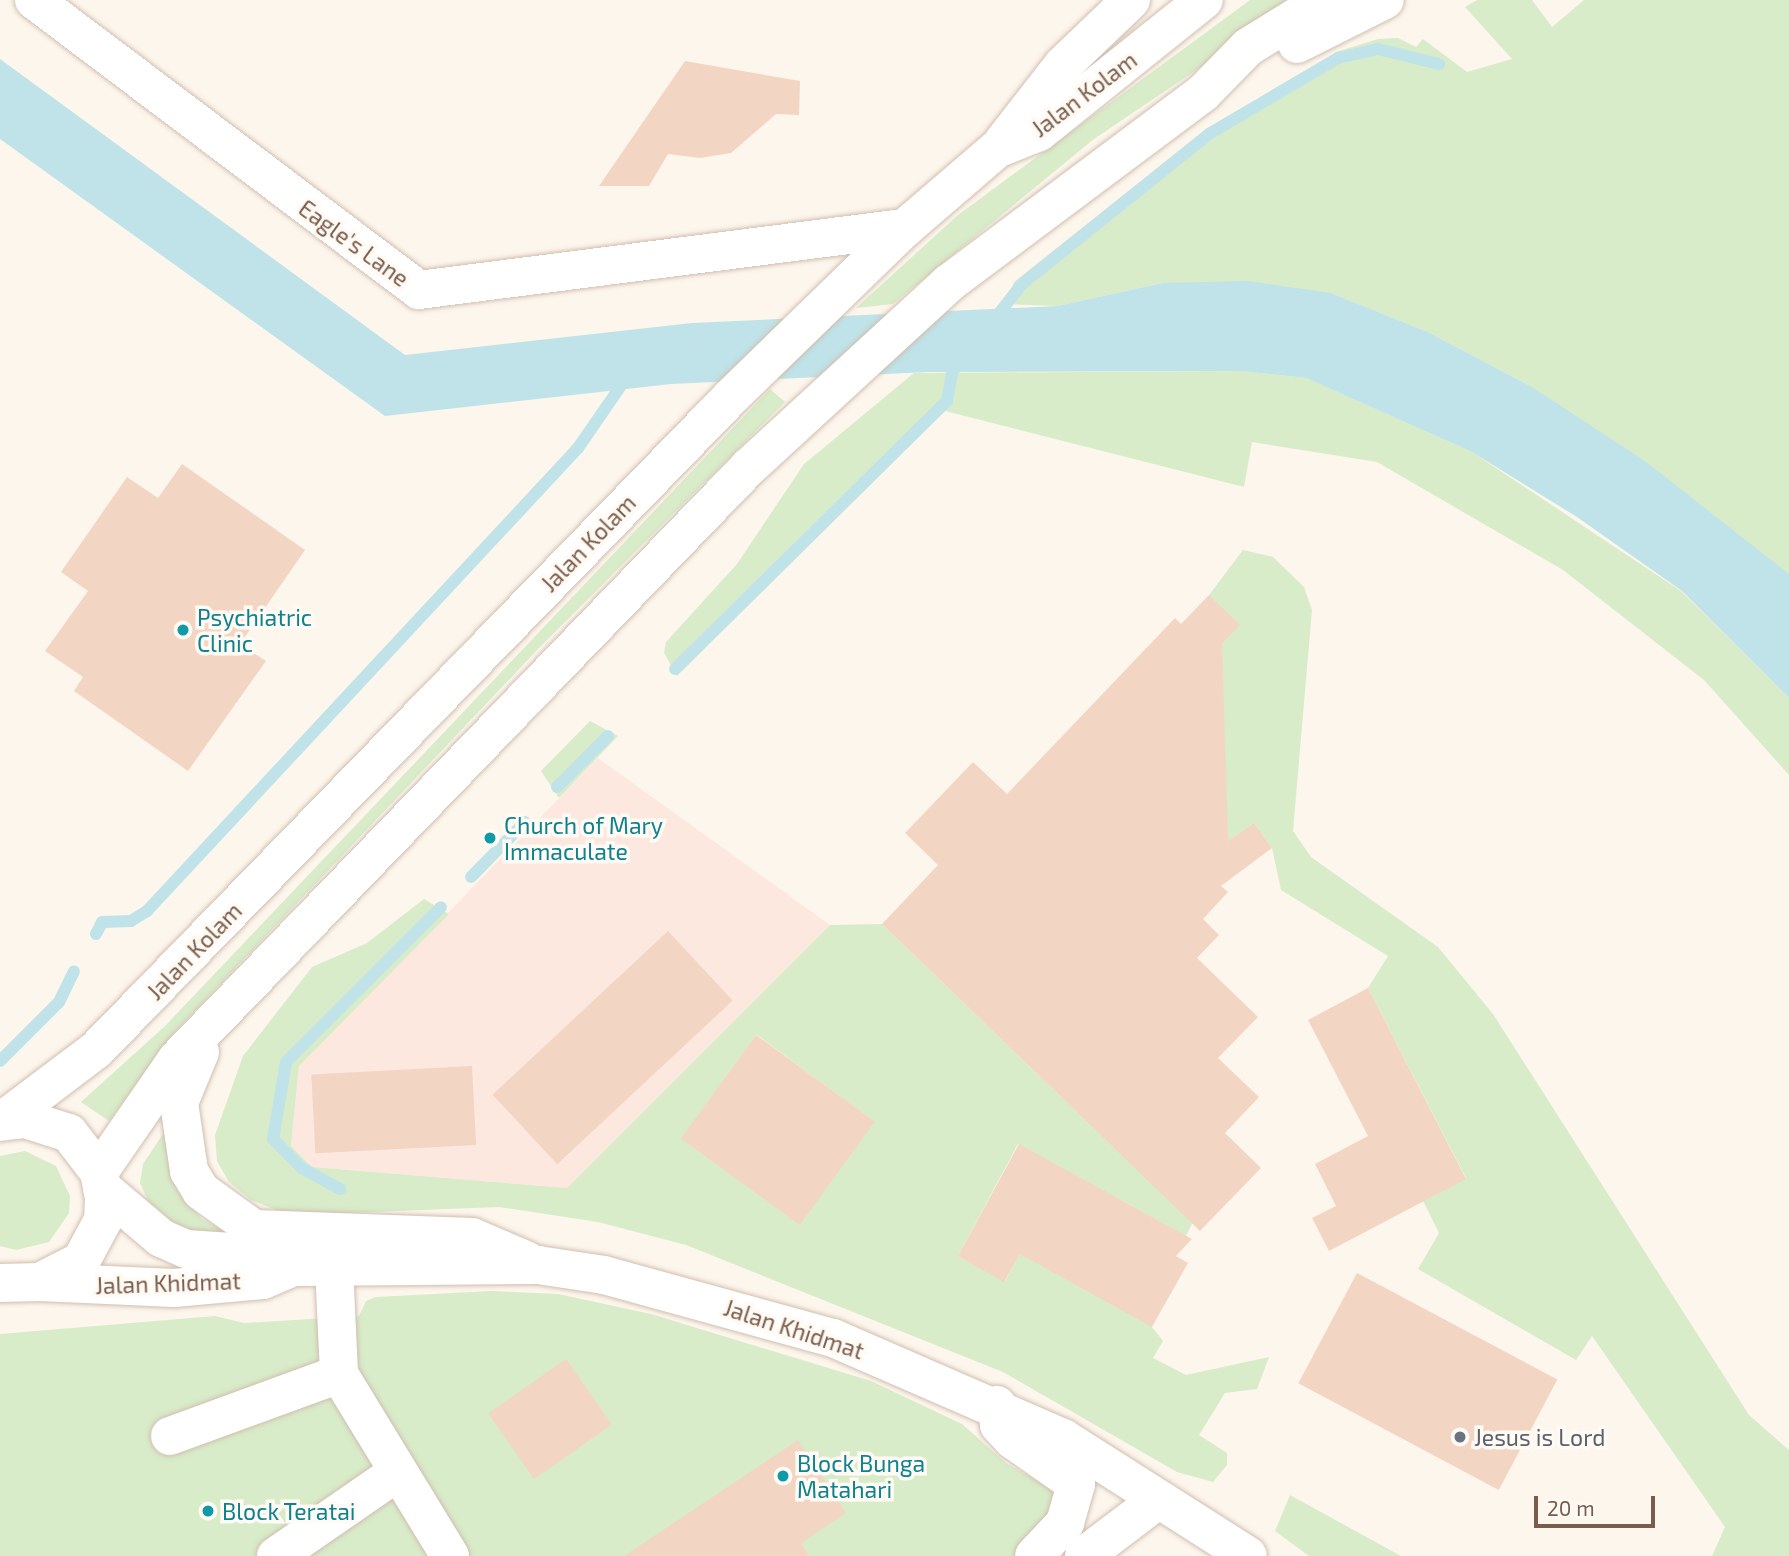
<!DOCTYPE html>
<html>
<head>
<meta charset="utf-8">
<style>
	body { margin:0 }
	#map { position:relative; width:1789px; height:1556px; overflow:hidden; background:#fdf6ec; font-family:"Exo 2",sans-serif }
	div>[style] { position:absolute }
	.commercial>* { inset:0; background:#fde8e0 }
	.green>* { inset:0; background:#d8ecc9 }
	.water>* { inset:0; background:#bfe3e8 }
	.stream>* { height:12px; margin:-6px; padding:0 6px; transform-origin:6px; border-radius:6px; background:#bfe3e8 }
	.building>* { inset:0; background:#f3d5c3; transform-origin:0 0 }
	.roads { filter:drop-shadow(0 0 2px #d1beb0) drop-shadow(0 0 2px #d1beb0) }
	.street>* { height:38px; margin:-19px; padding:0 19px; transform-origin:19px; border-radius:19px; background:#fff }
	.secondary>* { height:38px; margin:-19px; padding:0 19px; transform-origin:19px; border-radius:19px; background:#fff }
	.dots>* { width:19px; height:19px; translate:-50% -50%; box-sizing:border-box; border:4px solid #fffaf3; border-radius:50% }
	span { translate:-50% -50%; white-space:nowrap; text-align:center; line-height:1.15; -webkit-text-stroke:7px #fffaf3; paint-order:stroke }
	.street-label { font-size:23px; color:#7a5c4d }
	.culture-label { font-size:23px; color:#0d838f }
	.left { translate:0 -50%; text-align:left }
	.worship-label { font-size:23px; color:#5b616d }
	.scale { position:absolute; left:1534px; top:1496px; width:121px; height:32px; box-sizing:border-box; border:4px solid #7a5c4d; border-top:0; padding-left:9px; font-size:21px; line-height:24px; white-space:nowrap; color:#7a5c4d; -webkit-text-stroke:5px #fffaf3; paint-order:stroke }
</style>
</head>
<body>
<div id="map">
	<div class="commercial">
		<div style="clip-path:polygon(598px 758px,830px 925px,567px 1188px,312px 1167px,291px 1146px,299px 1066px)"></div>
	</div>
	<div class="green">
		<div style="clip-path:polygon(1250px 0,1300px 0,1094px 139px,893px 304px,856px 308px,958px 215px)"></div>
		<div style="clip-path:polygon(1477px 0,1532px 0,1552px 27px,1584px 0,1789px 0,1789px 574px,1532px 387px,1428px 332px,1331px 293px,1162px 283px,1058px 306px,1005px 304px,1014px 282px,1205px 130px,1339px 51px,1378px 39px,1398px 38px,1416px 47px,1423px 39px,1467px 72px,1512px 59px,1465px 7px)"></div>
		<div style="clip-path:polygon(1242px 371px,1306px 378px,1472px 452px,1681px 591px,1789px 698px,1789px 775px,1704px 680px,1563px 570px,1377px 462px,1252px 442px,1244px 487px,945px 411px,677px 676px,664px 653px,666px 642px,737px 564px,804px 464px,914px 373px)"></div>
		<div style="clip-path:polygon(770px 389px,785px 402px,539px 648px,173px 1034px,109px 1121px,81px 1102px,165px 1026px)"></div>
		<div style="clip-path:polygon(1243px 550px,1273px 557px,1304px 587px,1312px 610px,1293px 831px,1311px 857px,1438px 947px,1493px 1014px,1749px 1415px,1789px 1450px,1789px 1556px,1712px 1556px,1725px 1527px,1592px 1336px,1576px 1360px,1418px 1269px,1439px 1233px,1423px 1201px,1466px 1178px,1368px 988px,1388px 956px,1281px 890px,1272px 848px,1254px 823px,1227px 842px,1209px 595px)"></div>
		<div style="clip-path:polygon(590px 721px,618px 736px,559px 798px,541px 771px)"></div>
		<div style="clip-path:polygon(evenodd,424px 899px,449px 914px,299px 1066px,291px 1146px,312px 1167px,567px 1188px,830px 925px,882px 924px,1132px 1165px,1207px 1194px,1186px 1236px,1119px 1199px,1152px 1327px,1163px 1341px,1153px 1358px,1186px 1375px,1269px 1357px,1257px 1389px,1225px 1393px,1199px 1435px,1227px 1453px,1227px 1465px,1213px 1482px,1177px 1472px,1003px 1372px,686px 1245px,598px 1222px,499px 1207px,319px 1214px,279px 1211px,251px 1200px,229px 1182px,217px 1161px,215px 1135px,243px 1056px,312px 967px,367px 943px,424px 899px,756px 1035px,757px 1035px,874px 1121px,681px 1139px,756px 1035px,424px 899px,1018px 1144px,1066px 1170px,1005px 1281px,958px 1256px,1018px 1144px)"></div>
		<div style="clip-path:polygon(165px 1131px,169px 1166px,184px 1200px,202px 1219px,241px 1241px,184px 1231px,148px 1201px,140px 1183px,143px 1164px)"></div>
		<div style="clip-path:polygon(25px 1151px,56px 1166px,70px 1196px,69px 1213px,49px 1242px,16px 1250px,0 1246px,0 1156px)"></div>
		<div style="clip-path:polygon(491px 1291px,558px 1294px,651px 1314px,871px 1381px,962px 1424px,1006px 1463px,1063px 1496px,1018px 1556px,0 1556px,0 1334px,215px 1316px,244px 1323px,359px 1316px,366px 1301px,376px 1297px)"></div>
		<div style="clip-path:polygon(1290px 1495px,1401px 1556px,1309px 1556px,1275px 1531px)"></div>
	</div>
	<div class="water">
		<div style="clip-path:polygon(0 59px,405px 355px,692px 323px,1058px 306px,1162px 283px,1247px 281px,1331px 293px,1428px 332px,1532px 387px,1645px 461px,1789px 574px,1789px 698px,1682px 591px,1577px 517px,1472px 452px,1306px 378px,1242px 371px,928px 372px,671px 384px,385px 416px,0 139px)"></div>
	</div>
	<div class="stream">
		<div style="left:997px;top:316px;width:41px;rotate:-52deg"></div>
		<div style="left:1022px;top:284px;width:240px;rotate:-38.7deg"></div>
		<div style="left:1209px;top:134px;width:150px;rotate:-30.5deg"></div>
		<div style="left:1338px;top:58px;width:41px;rotate:-12.7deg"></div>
		<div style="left:1378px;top:49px;width:63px;rotate:13.8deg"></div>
		<div style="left:675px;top:669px;width:382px;rotate:-44.6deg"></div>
		<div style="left:947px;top:401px;width:29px;rotate:-80deg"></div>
		<div style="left:952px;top:372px;width:16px;rotate:-50deg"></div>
		<div style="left:557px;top:787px;width:72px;rotate:-45deg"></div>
		<div style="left:471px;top:877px;width:77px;rotate:-45.5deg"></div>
		<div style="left:96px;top:934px;width:13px;rotate:-63deg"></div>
		<div style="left:102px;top:922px;width:29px;rotate:-2deg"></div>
		<div style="left:131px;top:921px;width:19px;rotate:-32deg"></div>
		<div style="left:147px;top:911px;width:633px;rotate:-47.05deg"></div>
		<div style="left:578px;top:448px;width:86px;rotate:-55.4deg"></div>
		<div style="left:0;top:1061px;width:83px;rotate:-45deg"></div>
		<div style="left:59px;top:1002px;width:34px;rotate:-64deg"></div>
		<div style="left:340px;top:1189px;width:43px;rotate:-151.1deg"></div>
		<div style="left:302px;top:1168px;width:41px;rotate:-135deg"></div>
		<div style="left:273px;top:1139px;width:78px;rotate:-80.4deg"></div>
		<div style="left:286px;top:1062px;width:219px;rotate:-45deg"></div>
	</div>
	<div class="building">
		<div style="clip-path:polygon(685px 61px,800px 81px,799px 115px,776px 114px,731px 153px,700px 158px,668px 154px,649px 186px,599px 186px)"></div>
		<div style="clip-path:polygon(182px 464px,305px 550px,240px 644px,266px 661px,188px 771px,74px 691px,83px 677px,45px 651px,88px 591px,61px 572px,127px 477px,158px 498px)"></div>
		<div style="clip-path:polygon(1209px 595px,1240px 625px,1222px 643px,1228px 841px,1254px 823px,1272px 848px,1221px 886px,1228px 892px,1203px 919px,1219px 935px,1197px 958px,1258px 1017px,1218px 1058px,1259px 1097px,1225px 1133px,1261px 1168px,1200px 1231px,882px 924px,938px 865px,905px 833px,973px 762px,1007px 794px,1175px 618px,1181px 624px)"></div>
		<div style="left:668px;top:931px;width:95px;height:240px;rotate:47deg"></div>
		<div style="clip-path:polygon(1368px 988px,1466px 1179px,1329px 1251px,1312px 1218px,1336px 1206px,1315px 1164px,1368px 1136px,1308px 1020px)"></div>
		<div style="left:756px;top:1035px;width:147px;height:128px;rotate:36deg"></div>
		<div style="left:472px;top:1066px;width:79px;height:161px;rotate:87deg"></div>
		<div style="clip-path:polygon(1019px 1144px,1192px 1239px,1176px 1256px,1188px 1263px,1152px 1327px,1020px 1254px,1004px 1282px,958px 1256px)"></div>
		<div style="left:1357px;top:1273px;width:227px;height:125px;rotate:28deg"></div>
		<div style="left:566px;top:1359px;width:80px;height:95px;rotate:55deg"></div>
		<div style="clip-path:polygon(798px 1440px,846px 1513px,801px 1543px,809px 1556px,624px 1556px)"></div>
	</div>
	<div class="roads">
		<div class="street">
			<div style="left:34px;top:0;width:482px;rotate:37deg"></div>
			<div style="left:419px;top:290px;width:490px;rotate:-7.3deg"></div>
			<div style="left:334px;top:1267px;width:107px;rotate:87.3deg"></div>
			<div style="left:339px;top:1374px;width:213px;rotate:58.6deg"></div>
			<div style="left:997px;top:1405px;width:20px;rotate:84deg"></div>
			<div style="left:999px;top:1425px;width:21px;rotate:47deg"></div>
			<div style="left:1013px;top:1440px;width:77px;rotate:34.9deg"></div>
			<div style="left:1076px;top:1484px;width:41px;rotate:105.8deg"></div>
			<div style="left:1065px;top:1523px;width:45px;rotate:133.2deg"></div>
			<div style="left:170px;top:1436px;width:180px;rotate:-20.1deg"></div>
			<div style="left:276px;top:1556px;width:145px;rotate:-34.6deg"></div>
			<div style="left:1084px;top:1556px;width:94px;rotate:-37.2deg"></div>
		</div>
		<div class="secondary">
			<div style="left:1297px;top:44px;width:98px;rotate:-26.6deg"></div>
			<div style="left:1003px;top:142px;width:98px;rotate:-52.1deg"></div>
			<div style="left:1063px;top:65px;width:94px;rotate:-43.7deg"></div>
			<div style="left:200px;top:1052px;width:55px;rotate:112.4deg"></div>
			<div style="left:179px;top:1103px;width:69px;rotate:81.6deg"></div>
			<div style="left:189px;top:1171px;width:23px;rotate:59deg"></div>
			<div style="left:201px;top:1191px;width:65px;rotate:35.6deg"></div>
			<div style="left:254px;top:1229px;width:218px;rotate:2.1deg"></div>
			<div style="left:472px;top:1237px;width:59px;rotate:23.1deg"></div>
			<div style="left:2px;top:1121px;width:118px;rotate:-37.1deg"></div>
			<div style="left:96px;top:1050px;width:909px;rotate:-45.8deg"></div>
			<div style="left:730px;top:398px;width:244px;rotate:-44.2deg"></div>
			<div style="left:905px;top:228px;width:121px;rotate:-40.7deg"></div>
			<div style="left:997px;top:149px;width:45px;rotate:-22deg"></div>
			<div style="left:1039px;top:132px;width:211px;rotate:-38.7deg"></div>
			<div style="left:0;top:1122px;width:25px;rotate:-7deg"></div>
			<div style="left:25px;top:1119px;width:46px;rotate:17.7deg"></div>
			<div style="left:69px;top:1133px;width:49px;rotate:52.4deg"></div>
			<div style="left:99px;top:1172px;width:25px;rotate:79deg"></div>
			<div style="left:104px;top:1197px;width:23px;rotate:92deg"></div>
			<div style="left:103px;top:1220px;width:47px;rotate:118.2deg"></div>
			<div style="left:81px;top:1261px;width:46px;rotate:152.9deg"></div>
			<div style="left:40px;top:1282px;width:40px;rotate:178.6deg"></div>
			<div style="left:99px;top:1172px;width:137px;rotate:-55.4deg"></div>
			<div style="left:177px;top:1059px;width:822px;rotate:-45.99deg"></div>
			<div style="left:748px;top:468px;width:273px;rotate:-42.6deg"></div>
			<div style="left:949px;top:283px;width:317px;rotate:-36.8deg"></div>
			<div style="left:1203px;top:93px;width:64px;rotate:-45.6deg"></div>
			<div style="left:1248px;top:47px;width:89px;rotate:-31.7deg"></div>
			<div style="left:102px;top:1188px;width:77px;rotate:40.3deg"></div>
			<div style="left:161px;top:1238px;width:27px;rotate:24deg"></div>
			<div style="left:186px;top:1249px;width:76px;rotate:3.8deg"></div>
			<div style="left:262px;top:1254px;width:34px;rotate:23deg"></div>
			<div style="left:293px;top:1267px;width:245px;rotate:-0.5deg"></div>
			<div style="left:538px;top:1265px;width:67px;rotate:8.6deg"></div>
			<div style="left:604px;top:1275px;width:238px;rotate:15.4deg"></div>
			<div style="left:833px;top:1338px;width:251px;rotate:23.5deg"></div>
			<div style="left:1063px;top:1438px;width:219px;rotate:32.5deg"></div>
			<div style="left:40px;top:1282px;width:134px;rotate:2.6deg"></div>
			<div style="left:174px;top:1288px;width:89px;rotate:-5.1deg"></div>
			<div style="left:263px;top:1280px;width:33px;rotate:-23deg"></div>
		</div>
	</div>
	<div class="dots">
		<div style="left:183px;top:630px;background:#0f9aa8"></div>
		<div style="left:490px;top:838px;background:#0f9aa8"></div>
		<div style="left:1460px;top:1437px;background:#6b7280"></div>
		<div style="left:783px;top:1476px;background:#0f9aa8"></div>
		<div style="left:208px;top:1511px;background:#0f9aa8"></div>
	</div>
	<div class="street-label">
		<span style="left:1084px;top:94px;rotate:-37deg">Jalan Kolam</span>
		<span style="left:354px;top:243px;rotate:36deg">Eagle's Lane</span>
		<span style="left:588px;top:543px;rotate:-46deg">Jalan Kolam</span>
		<span style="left:194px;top:951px;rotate:-46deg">Jalan Kolam</span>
		<span style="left:168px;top:1283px;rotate:-2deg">Jalan Khidmat</span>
		<span style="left:794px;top:1329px;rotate:18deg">Jalan Khidmat</span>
	</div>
	<div class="culture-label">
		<span class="left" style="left:197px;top:630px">Psychiatric<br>Clinic</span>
		<span class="left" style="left:504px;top:838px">Church of Mary<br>Immaculate</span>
		<span class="left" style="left:797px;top:1476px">Block Bunga<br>Matahari</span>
		<span class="left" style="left:222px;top:1511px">Block Teratai</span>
	</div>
	<div class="worship-label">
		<span class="left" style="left:1474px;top:1437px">Jesus is Lord</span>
	</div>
	<div class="scale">20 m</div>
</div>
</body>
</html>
